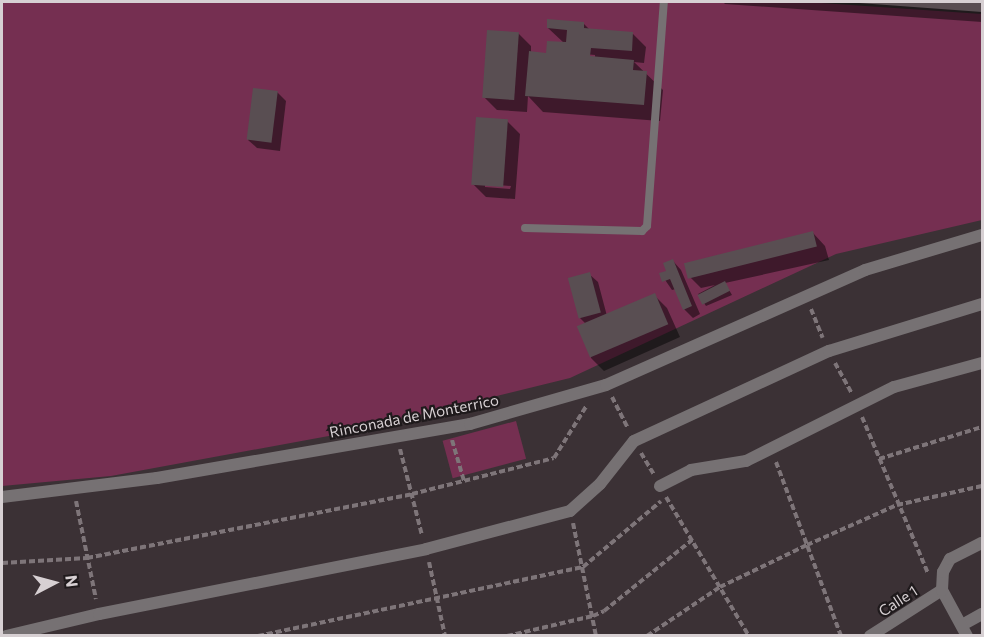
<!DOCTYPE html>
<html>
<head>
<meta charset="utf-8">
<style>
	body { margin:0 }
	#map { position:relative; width:984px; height:637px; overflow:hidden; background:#3b3135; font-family:Commissioner,sans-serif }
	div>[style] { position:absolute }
	.green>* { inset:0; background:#752f51; transform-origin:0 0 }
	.shadow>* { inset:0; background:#0007 }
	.building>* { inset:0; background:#594e52; transform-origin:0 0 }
	.path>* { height:4px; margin-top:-2px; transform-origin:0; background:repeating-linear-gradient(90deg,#7e7579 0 6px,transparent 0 9px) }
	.service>* { height:8px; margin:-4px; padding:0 4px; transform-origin:4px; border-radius:4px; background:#767173 }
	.minor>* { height:12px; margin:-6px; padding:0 6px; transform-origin:6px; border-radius:6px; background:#767173 }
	span { translate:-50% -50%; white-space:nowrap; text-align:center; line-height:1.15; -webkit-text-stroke:4.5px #1f1a1c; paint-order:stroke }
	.street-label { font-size:15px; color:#d7d0d3 }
	.frame { position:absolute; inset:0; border:3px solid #d7d0d3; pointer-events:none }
	.north { position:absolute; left:24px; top:553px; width:60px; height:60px; -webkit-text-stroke:4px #1f1a1c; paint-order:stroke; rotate:84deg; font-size:16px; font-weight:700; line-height:24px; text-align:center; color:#d7d0d3 }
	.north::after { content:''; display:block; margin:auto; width:21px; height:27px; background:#d7d0d3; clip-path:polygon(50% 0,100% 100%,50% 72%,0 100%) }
</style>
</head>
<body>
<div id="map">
	<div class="green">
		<div style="clip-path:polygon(2px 2px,807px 2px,982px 14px,982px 220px,836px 254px,570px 378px,345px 433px,111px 476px,2px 486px)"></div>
		<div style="left:516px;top:421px;width:39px;height:76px;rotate:75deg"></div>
	</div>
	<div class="shadow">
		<div style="clip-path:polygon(723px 2px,982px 2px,982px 22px,725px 4px)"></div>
		<div style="clip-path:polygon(evenodd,583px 23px,591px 31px,633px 34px,646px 47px,644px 63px,634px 62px,663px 90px,660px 121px,543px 112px,528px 96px,527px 112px,497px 110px,484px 97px,518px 33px,531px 46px,531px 53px,550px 55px,564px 43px,548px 28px,583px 23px,573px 53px,595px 55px,595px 58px,573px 53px)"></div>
		<div style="clip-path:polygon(277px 92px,286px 101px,280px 151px,257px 148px,248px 140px)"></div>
		<div style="clip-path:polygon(evenodd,507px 121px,520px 134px,515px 199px,486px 197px,473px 184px,507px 121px,485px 184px,511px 186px,510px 189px,485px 187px,485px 184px)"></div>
		<div style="clip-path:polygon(813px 233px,825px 246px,829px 260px,725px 283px,732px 295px,706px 306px,698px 294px,715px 285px,701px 288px,688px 275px)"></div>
		<div style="clip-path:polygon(673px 261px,681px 270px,700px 314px,693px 318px,684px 309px,676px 289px,672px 290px,661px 274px,668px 271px)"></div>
		<div style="clip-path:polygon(589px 274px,598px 282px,607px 316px,654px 295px,667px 308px,680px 337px,604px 371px,591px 358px,587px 325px,580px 318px)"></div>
	</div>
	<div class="building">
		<div style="clip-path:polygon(859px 2px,982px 2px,982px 12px,859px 3px)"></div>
		<div style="clip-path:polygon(547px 19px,584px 22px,584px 28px,633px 32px,632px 51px,591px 48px,590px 56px,634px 60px,633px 70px,647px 71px,644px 105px,525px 96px,529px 51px,546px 53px,547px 41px,566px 42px,567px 30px,547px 28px)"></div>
		<div style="left:487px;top:30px;width:32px;height:68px;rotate:4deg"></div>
		<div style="left:253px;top:88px;width:25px;height:52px;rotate:7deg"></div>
		<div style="left:476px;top:117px;width:32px;height:68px;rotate:4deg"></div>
		<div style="left:813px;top:231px;width:16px;height:133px;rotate:76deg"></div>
		<div style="clip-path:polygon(673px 259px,692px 306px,683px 310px,670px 279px,662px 282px,659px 273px,666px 271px,663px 263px)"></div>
		<div style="left:590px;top:272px;width:42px;height:23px;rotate:75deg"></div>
		<div style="left:725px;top:281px;width:11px;height:31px;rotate:63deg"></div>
		<div style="left:655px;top:293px;width:34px;height:85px;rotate:67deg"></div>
	</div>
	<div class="path">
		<div style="left:811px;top:309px;width:31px;rotate:68deg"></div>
		<div style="left:835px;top:363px;width:35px;rotate:61deg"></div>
		<div style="left:612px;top:397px;width:35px;rotate:63deg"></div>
		<div style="left:862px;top:417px;width:169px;rotate:67.1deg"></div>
		<div style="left:452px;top:440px;width:43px;rotate:73.7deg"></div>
		<div style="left:400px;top:449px;width:89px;rotate:75.7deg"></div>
		<div style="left:641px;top:453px;width:26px;rotate:59deg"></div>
		<div style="left:879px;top:459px;width:108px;rotate:-17.3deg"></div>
		<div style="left:776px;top:462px;width:186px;rotate:69.5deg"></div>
		<div style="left:666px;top:497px;width:162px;rotate:59.2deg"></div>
		<div style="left:76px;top:501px;width:100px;rotate:78.5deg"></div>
		<div style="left:573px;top:523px;width:115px;rotate:78.5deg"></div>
		<div style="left:429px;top:562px;width:76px;rotate:77.8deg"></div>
		<div style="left:2px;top:563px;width:85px;rotate:-3.4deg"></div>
		<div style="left:87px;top:558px;width:331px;rotate:-11.1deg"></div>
		<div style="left:412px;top:494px;width:146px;rotate:-14.2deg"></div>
		<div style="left:554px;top:458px;width:62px;rotate:-58.1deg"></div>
		<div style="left:258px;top:636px;width:332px;rotate:-12deg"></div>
		<div style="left:583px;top:567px;width:102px;rotate:-40.2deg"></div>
		<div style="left:507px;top:636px;width:88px;rotate:-13.1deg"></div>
		<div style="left:593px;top:616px;width:12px;rotate:-24deg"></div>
		<div style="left:604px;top:611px;width:113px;rotate:-38.9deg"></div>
		<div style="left:647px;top:636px;width:88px;rotate:-33.9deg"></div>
		<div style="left:720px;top:587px;width:97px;rotate:-25.8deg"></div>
		<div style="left:807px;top:545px;width:98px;rotate:-24deg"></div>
		<div style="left:897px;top:505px;width:87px;rotate:-12.6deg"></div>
	</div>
	<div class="service">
		<div style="left:525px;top:228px;width:117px;rotate:1.5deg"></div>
		<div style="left:642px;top:231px;width:7px;rotate:-45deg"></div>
		<div style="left:647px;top:226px;width:225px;rotate:-85.7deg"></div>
	</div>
	<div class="minor">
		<div style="left:660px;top:486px;width:35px;rotate:-27deg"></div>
		<div style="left:691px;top:470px;width:56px;rotate:-9.3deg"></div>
		<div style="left:746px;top:461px;width:165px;rotate:-26.6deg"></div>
		<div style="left:894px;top:387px;width:91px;rotate:-15.3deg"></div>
		<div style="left:2px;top:497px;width:156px;rotate:-7deg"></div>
		<div style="left:157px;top:478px;width:318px;rotate:-9.8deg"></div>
		<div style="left:470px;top:424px;width:141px;rotate:-16deg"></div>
		<div style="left:606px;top:385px;width:283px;rotate:-23.9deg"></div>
		<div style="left:865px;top:270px;width:122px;rotate:-16.7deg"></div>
		<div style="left:962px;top:625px;width:23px;rotate:-29deg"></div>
		<div style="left:6px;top:636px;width:96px;rotate:-13.3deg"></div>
		<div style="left:99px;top:614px;width:333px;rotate:-11.2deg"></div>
		<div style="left:426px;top:549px;width:149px;rotate:-14.8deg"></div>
		<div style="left:570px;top:511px;width:40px;rotate:-42deg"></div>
		<div style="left:600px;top:484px;width:55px;rotate:-51.7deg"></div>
		<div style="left:634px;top:441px;width:215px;rotate:-24.8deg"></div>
		<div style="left:829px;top:351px;width:160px;rotate:-17.1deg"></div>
		<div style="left:870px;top:636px;width:85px;rotate:-32.6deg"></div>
		<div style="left:967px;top:636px;width:52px;rotate:-118.5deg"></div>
		<div style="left:942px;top:590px;width:18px;rotate:-87deg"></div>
		<div style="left:943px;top:572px;width:15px;rotate:-62deg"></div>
		<div style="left:950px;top:559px;width:36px;rotate:-27deg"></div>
	</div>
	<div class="street-label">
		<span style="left:414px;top:416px;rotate:-11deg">Rinconada de Monterrico</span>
		<span style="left:898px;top:601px;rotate:-33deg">Calle 1</span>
	</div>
	<div class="frame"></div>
	<div class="north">N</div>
</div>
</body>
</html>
